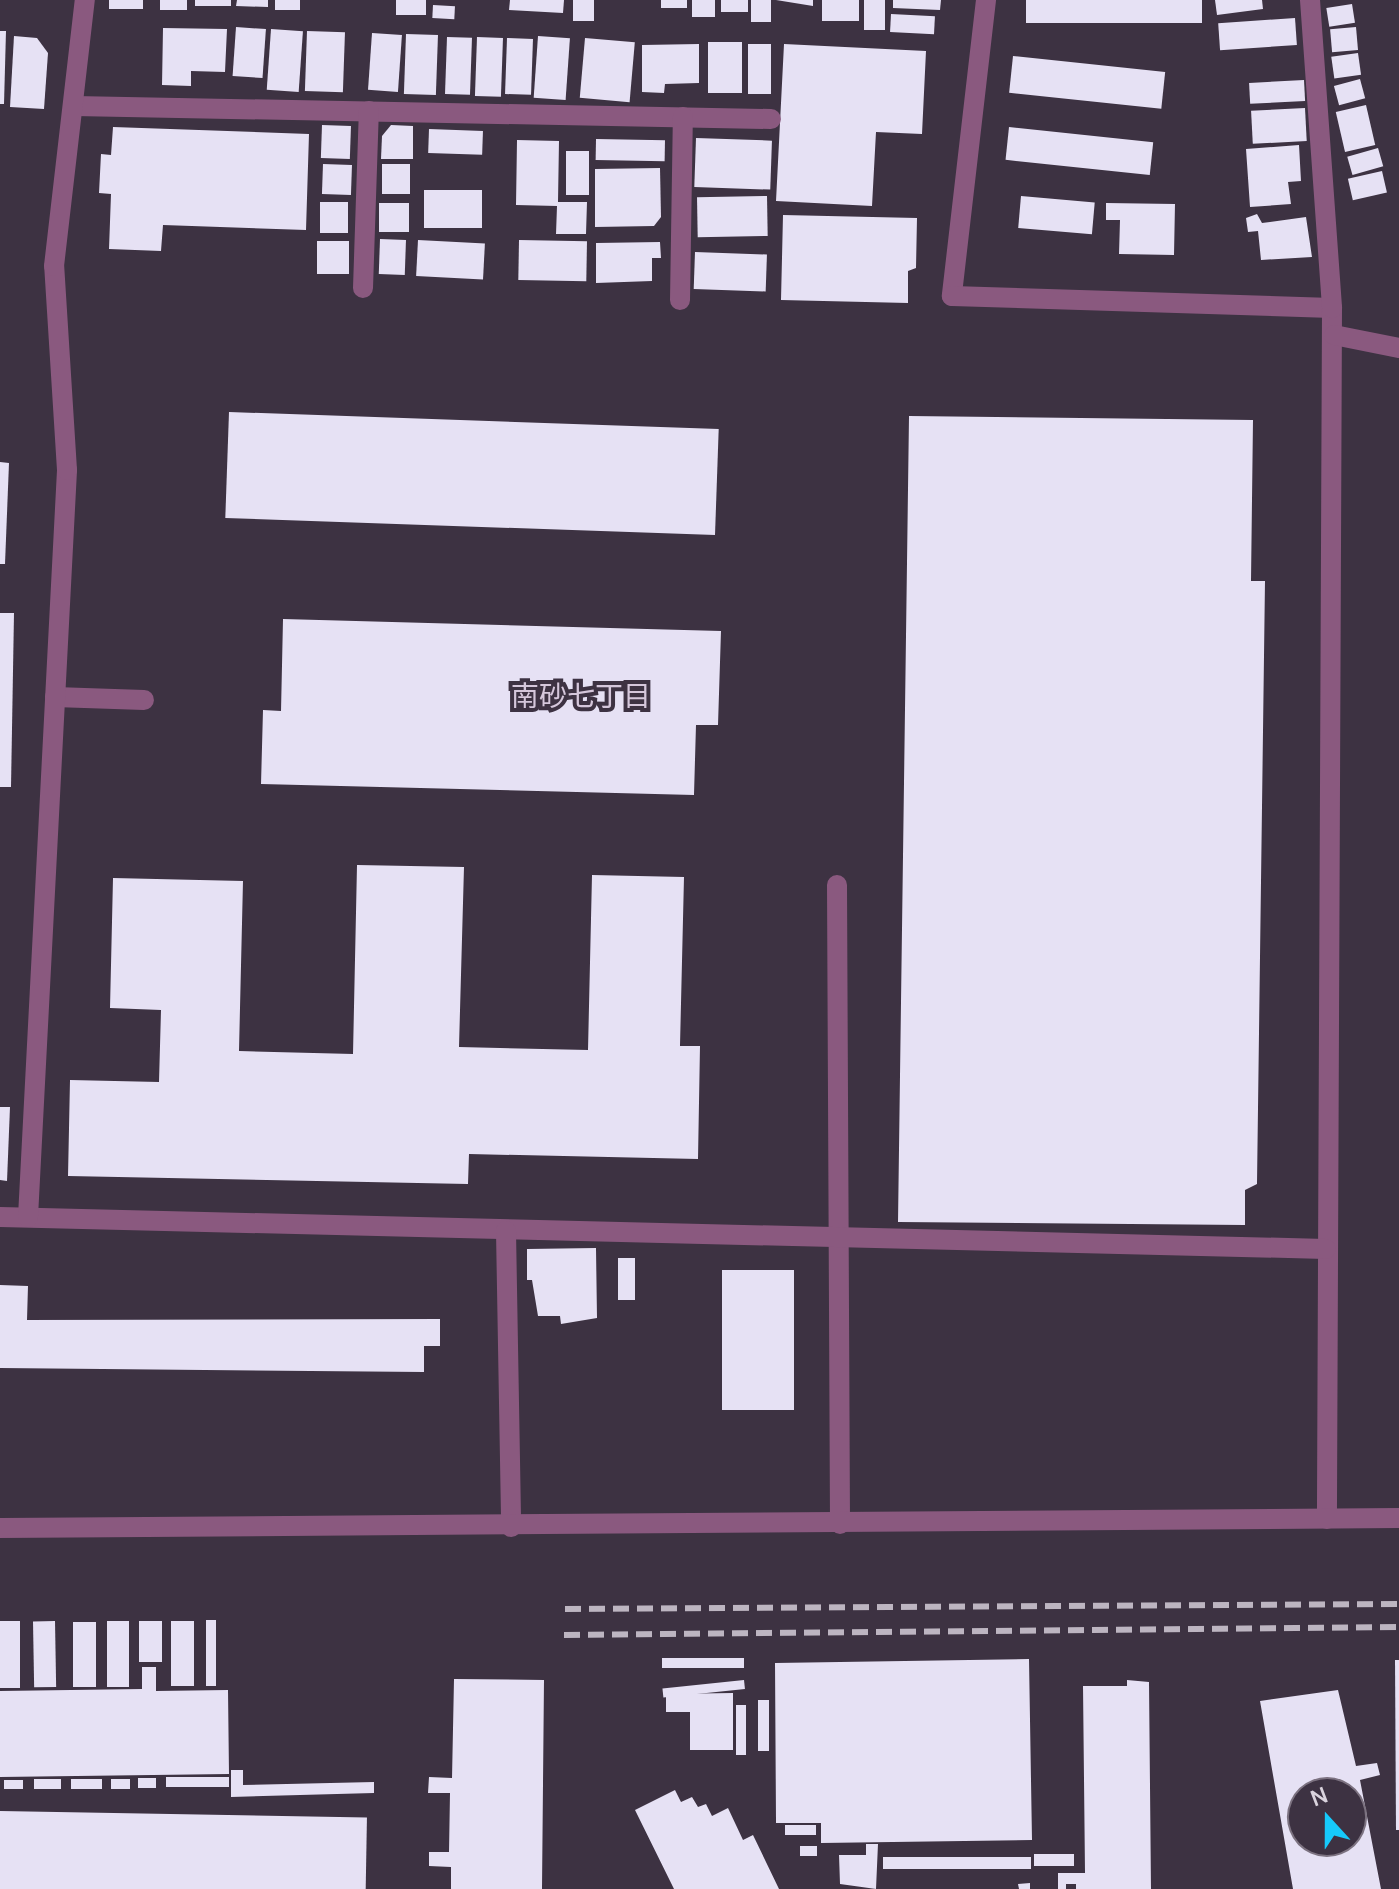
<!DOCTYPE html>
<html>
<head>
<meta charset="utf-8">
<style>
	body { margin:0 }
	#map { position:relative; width:1399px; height:1889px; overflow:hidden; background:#3d3242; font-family:Manrope,"Noto Sans JP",sans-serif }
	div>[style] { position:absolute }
	.building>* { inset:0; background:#e6e1f4; transform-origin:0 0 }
	.service>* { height:20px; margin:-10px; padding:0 10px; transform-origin:10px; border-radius:10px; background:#8a597f }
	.minor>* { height:20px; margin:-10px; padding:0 10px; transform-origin:10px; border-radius:10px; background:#8a597f }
	.tertiary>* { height:20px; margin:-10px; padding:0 10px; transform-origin:10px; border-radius:10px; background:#8a597f }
	.rail>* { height:6px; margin-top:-3px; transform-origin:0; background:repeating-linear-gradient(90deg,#bdb5c1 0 16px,transparent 0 24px) }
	span { translate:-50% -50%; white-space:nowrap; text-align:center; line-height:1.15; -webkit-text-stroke:8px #3d3242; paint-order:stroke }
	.neighbourhood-label { font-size:28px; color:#d5c7db }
	.north { position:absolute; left:1287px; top:1777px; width:80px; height:80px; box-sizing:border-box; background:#3d3242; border:2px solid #7c7280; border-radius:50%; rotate:339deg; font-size:22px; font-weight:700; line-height:32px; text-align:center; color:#dad3dd }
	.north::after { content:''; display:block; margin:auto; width:28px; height:36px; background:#16cafb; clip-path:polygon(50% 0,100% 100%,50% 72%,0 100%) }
</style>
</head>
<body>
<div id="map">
	<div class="building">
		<div style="left:109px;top:0;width:34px;height:9px"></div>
		<div style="left:160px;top:0;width:27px;height:10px"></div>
		<div style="left:195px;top:0;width:36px;height:6px"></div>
		<div style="clip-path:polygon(237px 0,268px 0,268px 7px,236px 6px)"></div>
		<div style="left:275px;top:0;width:25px;height:10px"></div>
		<div style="left:396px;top:0;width:30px;height:15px"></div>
		<div style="clip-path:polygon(510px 0,564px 0,563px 13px,509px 10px)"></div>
		<div style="left:573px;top:0;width:21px;height:21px"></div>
		<div style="left:661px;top:0;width:26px;height:8px"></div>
		<div style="left:692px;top:0;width:23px;height:17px"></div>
		<div style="left:721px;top:0;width:27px;height:12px"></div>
		<div style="left:751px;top:0;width:20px;height:22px"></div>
		<div style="clip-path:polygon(776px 0,813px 0,813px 6px)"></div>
		<div style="left:822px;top:0;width:37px;height:21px"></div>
		<div style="left:864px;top:0;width:21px;height:30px"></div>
		<div style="clip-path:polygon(893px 0,941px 0,940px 10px,893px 8px)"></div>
		<div style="left:1026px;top:0;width:176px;height:23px"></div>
		<div style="clip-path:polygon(1215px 0,1262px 0,1263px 9px,1217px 15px)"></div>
		<div style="left:1352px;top:4px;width:19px;height:26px;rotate:81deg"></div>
		<div style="left:433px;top:5px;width:22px;height:13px;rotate:3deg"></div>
		<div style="left:891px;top:14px;width:44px;height:18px;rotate:3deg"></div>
		<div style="left:1295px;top:18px;width:27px;height:77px;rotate:86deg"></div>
		<div style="left:236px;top:27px;width:30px;height:49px;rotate:4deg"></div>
		<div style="left:1356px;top:27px;width:23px;height:26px;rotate:85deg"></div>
		<div style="clip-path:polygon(163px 28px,227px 29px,225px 72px,191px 71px,191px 86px,162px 85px)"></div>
		<div style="left:271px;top:29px;width:32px;height:61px;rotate:4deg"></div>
		<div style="clip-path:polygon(0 31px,6px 31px,4px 104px,0 104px)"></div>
		<div style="left:307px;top:31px;width:38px;height:60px;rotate:2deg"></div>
		<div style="left:372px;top:33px;width:30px;height:57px;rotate:4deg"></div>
		<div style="left:406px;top:34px;width:32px;height:60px;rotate:2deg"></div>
		<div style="clip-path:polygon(14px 36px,37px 38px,48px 53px,44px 109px,10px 107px)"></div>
		<div style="left:538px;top:36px;width:32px;height:62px;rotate:4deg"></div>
		<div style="left:447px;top:37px;width:25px;height:57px;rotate:2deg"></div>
		<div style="left:477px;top:37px;width:26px;height:59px;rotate:2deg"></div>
		<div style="left:507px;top:38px;width:26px;height:56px;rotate:2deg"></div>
		<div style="left:585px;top:38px;width:50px;height:60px;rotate:5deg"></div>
		<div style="left:708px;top:42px;width:34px;height:51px"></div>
		<div style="clip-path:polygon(699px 44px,699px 83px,665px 84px,664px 93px,642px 92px,642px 45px)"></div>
		<div style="left:748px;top:44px;width:23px;height:50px"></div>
		<div style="clip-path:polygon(784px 44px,926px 51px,922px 134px,876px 132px,872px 206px,776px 201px)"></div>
		<div style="left:1358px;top:53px;width:22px;height:27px;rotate:82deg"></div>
		<div style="left:1013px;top:56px;width:153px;height:37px;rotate:6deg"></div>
		<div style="left:1360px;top:79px;width:20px;height:27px;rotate:75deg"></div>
		<div style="left:1304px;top:80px;width:21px;height:55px;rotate:87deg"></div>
		<div style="left:1366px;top:105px;width:41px;height:31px;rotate:77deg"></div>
		<div style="left:1305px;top:108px;width:33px;height:54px;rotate:87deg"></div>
		<div style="left:322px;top:125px;width:29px;height:33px;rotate:2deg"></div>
		<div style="clip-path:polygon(391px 125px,413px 126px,413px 159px,381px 159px,382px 136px)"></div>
		<div style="clip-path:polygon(113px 127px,309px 134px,306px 230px,163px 225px,161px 251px,109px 249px,111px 194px,99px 193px,101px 154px,111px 155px)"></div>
		<div style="left:1009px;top:127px;width:145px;height:33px;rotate:6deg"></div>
		<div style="left:429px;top:129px;width:54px;height:24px;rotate:2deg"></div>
		<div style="left:696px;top:138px;width:76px;height:49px;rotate:2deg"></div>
		<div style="left:596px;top:139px;width:69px;height:21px;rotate:1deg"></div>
		<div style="clip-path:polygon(517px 140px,559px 141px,558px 202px,587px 202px,586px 234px,556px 234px,557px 206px,516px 205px)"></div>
		<div style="clip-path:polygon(1299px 145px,1301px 181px,1288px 182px,1291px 204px,1250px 207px,1246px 149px)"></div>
		<div style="left:1378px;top:148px;width:19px;height:32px;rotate:74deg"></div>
		<div style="left:566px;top:151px;width:23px;height:44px"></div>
		<div style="left:323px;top:164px;width:29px;height:30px;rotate:2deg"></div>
		<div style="left:410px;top:164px;width:30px;height:28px;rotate:90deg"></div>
		<div style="clip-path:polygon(660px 168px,661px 217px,654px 226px,595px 227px,595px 169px)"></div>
		<div style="left:1382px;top:171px;width:22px;height:35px;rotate:77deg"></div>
		<div style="left:424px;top:190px;width:58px;height:38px"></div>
		<div style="left:767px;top:196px;width:40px;height:70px;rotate:89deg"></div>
		<div style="left:1021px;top:196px;width:74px;height:32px;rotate:5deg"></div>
		<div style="left:320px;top:202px;width:28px;height:31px"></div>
		<div style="left:379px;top:203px;width:30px;height:29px"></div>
		<div style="clip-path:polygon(1106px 203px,1175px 204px,1174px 255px,1119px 254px,1120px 220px,1106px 220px)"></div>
		<div style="clip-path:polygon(1257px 214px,1262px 223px,1306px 217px,1312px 257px,1261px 260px,1258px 231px,1248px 232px,1246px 218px)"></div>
		<div style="clip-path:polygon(783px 215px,917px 218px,916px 268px,908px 271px,908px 303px,781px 300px)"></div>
		<div style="left:380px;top:239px;width:26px;height:35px;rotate:2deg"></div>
		<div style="left:418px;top:240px;width:67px;height:36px;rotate:3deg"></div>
		<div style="left:519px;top:240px;width:68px;height:40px;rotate:1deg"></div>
		<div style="left:317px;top:241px;width:32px;height:33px"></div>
		<div style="clip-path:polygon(660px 242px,661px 258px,652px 258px,652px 281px,596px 283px,596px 243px)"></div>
		<div style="left:695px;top:252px;width:72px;height:37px;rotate:2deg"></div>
		<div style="left:229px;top:412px;width:490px;height:106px;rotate:2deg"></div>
		<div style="clip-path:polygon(909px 416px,1253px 420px,1251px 581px,1265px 581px,1257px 1184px,1245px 1190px,1245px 1225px,898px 1222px)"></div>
		<div style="clip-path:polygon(0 462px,9px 463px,5px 564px,0 564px)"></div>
		<div style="clip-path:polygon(0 613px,14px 613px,11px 787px,0 787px)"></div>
		<div style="clip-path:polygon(283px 619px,721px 631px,718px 725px,696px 725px,694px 795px,261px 784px,263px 710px,281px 711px)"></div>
		<div style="clip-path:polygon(357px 865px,464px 867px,459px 1047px,588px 1050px,592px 875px,684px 877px,680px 1046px,700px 1046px,698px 1159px,469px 1154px,468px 1184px,68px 1176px,70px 1080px,159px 1082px,161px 1010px,110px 1008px,113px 878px,243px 881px,239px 1051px,353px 1054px)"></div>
		<div style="clip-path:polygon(0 1107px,10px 1107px,7px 1181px,0 1180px)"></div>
		<div style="clip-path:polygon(596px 1248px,597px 1318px,561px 1324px,560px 1316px,538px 1316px,532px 1280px,527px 1280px,527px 1249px)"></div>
		<div style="left:618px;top:1258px;width:17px;height:42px"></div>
		<div style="left:722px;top:1270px;width:72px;height:140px"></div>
		<div style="clip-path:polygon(0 1285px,28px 1286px,27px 1320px,440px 1319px,440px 1346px,424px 1346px,424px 1372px,0 1368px)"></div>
		<div style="left:206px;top:1620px;width:10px;height:66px"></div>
		<div style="left:20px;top:1621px;width:67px;height:20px;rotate:90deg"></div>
		<div style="left:55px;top:1621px;width:66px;height:22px;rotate:89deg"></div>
		<div style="left:107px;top:1621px;width:22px;height:66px"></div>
		<div style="left:139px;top:1621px;width:23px;height:41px"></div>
		<div style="left:171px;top:1621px;width:23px;height:65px"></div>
		<div style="left:73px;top:1622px;width:23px;height:65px"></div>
		<div style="left:744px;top:1658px;width:10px;height:82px;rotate:90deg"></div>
		<div style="clip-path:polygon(1029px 1659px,1032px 1840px,821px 1843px,821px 1823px,776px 1823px,775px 1663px)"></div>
		<div style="clip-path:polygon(1395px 1660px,1399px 1660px,1399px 1830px,1396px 1830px)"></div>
		<div style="clip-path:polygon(142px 1667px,156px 1667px,156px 1691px,228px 1690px,229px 1774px,0 1777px,0 1691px,142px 1689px)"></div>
		<div style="clip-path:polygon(454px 1679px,544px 1680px,542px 1889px,451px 1889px,451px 1867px,429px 1866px,429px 1852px,449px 1852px,450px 1793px,428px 1793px,429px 1777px,452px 1778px)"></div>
		<div style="left:744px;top:1680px;width:9px;height:82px;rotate:84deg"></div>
		<div style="clip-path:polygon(1127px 1680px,1149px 1682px,1151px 1889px,1076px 1889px,1076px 1884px,1066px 1884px,1066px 1889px,1058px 1889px,1058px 1873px,1085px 1873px,1083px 1686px,1127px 1686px)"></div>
		<div style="clip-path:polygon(evenodd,1338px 1690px,1356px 1766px,1377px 1763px,1380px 1775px,1360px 1780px,1381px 1889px,1293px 1889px,1260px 1701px,1338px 1690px,1303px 1793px,1351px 1793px,1351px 1841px,1303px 1841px,1303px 1793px)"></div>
		<div style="clip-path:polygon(733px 1693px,733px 1750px,690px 1750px,690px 1712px,666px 1712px,666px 1694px)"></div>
		<div style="left:758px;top:1700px;width:11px;height:51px"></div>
		<div style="left:736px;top:1705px;width:10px;height:50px"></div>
		<div style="clip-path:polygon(231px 1770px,243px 1770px,243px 1785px,374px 1782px,374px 1793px,231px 1797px)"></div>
		<div style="left:229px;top:1777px;width:10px;height:63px;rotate:90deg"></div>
		<div style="left:138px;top:1778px;width:18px;height:10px"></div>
		<div style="left:34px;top:1779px;width:27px;height:10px"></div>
		<div style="left:71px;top:1779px;width:31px;height:10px"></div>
		<div style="left:111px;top:1779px;width:19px;height:10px"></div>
		<div style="left:4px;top:1780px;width:19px;height:9px"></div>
		<div style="clip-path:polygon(675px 1790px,681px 1802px,692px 1797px,698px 1807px,706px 1804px,712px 1816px,728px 1808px,743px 1840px,753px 1835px,779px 1889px,674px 1889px,635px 1810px)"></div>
		<div style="left:0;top:1811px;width:367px;height:78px;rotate:1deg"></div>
		<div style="left:785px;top:1825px;width:31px;height:10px"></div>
		<div style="clip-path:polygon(866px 1844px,878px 1844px,876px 1889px,840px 1884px,839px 1855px,866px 1855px)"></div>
		<div style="left:817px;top:1846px;width:10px;height:17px;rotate:90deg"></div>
		<div style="left:1034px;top:1854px;width:40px;height:12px"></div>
		<div style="left:1031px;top:1857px;width:12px;height:148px;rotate:90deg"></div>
		<div style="clip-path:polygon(1030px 1883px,1030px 1889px,1019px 1889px,1018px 1884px)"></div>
	</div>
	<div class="service">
		<div style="left:74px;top:106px;width:697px;rotate:1.07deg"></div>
		<div style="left:363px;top:288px;width:177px;rotate:-88.1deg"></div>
		<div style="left:680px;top:300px;width:183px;rotate:-89.1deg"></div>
		<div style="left:55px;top:697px;width:89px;rotate:1.9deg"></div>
		<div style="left:837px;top:885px;width:639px;rotate:89.73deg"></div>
	</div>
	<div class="minor">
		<div style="left:986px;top:0;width:298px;rotate:96.6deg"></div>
		<div style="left:952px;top:296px;width:380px;rotate:1.8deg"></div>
		<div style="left:1332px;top:308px;width:1211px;rotate:90.24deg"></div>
		<div style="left:1310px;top:0;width:309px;rotate:85.9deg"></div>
		<div style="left:0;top:1217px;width:1326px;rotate:1.38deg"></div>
		<div style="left:28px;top:1217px;width:748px;rotate:-87.01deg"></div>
		<div style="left:67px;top:470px;width:204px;rotate:-93.6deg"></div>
		<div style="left:54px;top:266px;width:268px;rotate:-83.4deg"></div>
		<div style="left:506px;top:1231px;width:296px;rotate:89deg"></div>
	</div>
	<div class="tertiary">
		<div style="left:1334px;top:335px;width:66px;rotate:11.3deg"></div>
		<div style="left:0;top:1528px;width:1399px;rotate:-0.41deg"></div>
	</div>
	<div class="rail">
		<div style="left:565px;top:1609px;width:834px;rotate:-0.34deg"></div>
		<div style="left:564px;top:1635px;width:835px;rotate:-0.55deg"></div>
	</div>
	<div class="neighbourhood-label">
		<span style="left:581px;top:695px">南砂七丁目</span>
	</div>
	<div class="north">N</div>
</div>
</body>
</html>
